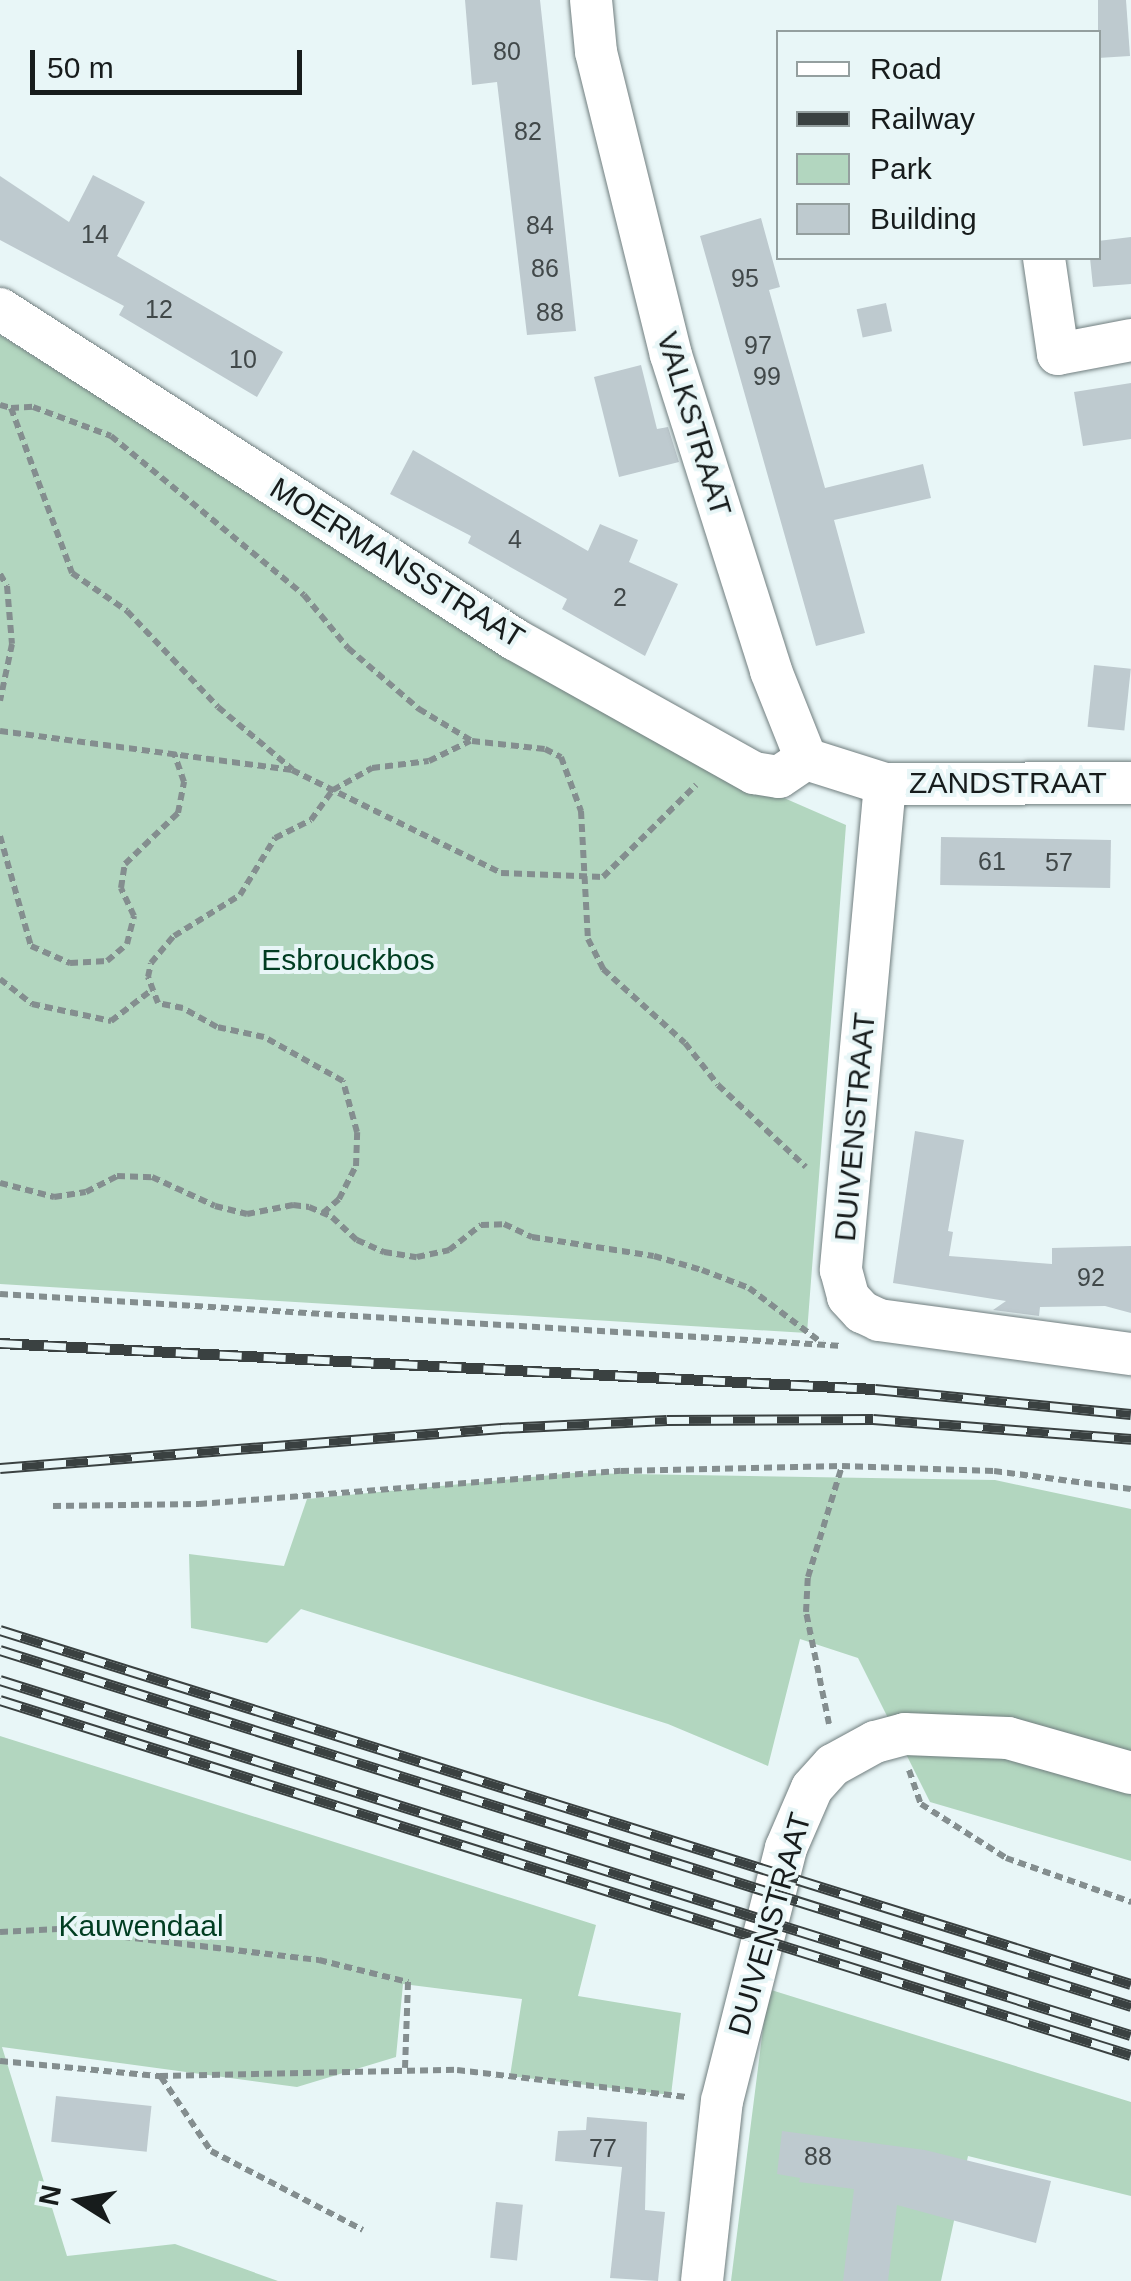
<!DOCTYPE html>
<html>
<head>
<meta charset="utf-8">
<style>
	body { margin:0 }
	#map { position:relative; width:1131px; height:2281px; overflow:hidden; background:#e8f6f7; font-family:Helvetica,sans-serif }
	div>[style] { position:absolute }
	.green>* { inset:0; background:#b2d6bf }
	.building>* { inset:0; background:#becacf; transform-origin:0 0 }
	.path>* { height:6px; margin-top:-3px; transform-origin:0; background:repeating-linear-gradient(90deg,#848e8f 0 8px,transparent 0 13px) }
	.roads { filter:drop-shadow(0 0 2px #717e7f) drop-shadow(0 0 2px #717e7f) }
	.minor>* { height:42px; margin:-21px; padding:0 21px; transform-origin:21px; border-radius:21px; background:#fff }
	.rail>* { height:11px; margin-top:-5.5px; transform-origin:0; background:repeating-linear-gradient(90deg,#e8f6f7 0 22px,#3a4141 0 44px); box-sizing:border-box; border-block:2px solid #3a4141 }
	span { translate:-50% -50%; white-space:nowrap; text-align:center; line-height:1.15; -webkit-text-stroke:8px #e8f6f7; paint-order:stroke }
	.number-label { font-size:25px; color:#414849 }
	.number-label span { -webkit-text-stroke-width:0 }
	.street-label { font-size:30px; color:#171c1c }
	.park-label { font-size:30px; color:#003d21 }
	.legend { position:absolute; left:776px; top:30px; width:325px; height:230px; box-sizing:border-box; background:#e8f6f7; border:2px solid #949f9f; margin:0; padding:12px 18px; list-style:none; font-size:30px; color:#171c1c }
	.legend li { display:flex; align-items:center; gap:20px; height:50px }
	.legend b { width:50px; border:2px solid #949f9f }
	.north { position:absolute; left:30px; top:2151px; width:100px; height:100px; -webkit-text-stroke:8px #e8f6f7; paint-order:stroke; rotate:281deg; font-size:28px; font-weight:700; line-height:40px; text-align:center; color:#171c1c }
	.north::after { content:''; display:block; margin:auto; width:35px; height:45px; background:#171c1c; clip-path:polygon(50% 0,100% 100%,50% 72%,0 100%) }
	.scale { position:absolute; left:30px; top:50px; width:272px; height:45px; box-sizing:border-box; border:5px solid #171c1c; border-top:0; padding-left:12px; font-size:30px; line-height:35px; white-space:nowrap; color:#171c1c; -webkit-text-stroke:8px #e8f6f7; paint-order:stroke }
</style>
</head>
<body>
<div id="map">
	<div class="green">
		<div style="clip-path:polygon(0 335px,353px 558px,768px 791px,846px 825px,807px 1333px,0 1284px)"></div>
		<div style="clip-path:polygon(573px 1473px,995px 1480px,1131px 1509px,1131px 1861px,930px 1802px,858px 1658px,800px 1639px,768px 1766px,668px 1724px,301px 1609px,267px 1643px,191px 1628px,189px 1554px,284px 1566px,307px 1499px)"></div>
		<div style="clip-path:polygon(0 1736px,596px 1925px,578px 1996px,681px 2013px,671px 2095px,510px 2076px,522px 1999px,403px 1984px,396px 2057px,297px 2087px,2px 2047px,67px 2256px,175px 2244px,278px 2281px,0 2281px)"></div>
		<div style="clip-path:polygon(768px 1989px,1131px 2102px,1131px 2196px,968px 2156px,941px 2281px,731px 2281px)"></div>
	</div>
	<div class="building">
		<div style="clip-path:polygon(465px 0,540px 0,576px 331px,527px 335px,497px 82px,472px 85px)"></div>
		<div style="clip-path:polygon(1098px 0,1126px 0,1130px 56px,1098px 58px)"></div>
		<div style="clip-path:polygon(93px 175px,145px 202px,117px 256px,283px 352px,257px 397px,119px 315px,124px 306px,0 240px,0 176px,69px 222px)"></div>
		<div style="clip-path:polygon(761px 218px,780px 287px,769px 290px,825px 488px,923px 464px,931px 498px,834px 520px,865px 633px,816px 646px,700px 236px)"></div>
		<div style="clip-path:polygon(1131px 237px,1131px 284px,1093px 287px,1090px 258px,1098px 258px,1098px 241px)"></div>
		<div style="left:886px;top:303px;width:29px;height:30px;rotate:78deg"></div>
		<div style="clip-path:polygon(641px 365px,657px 429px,668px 427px,679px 462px,619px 477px,594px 377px)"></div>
		<div style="clip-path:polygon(1131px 383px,1131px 439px,1083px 446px,1074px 392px)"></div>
		<div style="clip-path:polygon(413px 450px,588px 551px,600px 524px,638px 540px,629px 562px,678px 584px,645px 656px,562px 609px,567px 599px,468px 543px,471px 536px,390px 494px)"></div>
		<div style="left:1094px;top:665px;width:37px;height:62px;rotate:6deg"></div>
		<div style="left:941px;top:837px;width:170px;height:48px;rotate:1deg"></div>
		<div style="clip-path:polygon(915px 1131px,964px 1140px,948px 1231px,953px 1232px,949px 1256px,1052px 1264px,1052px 1248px,1131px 1246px,1131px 1313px,1105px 1306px,1040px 1307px,1039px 1316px,993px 1310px,1006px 1301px,893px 1283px)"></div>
		<div style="left:56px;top:2096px;width:96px;height:46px;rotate:6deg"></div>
		<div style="clip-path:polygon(587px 2117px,647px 2122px,645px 2210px,665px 2212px,658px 2281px,610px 2278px,622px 2167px,555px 2161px,558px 2131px,586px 2130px)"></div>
		<div style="clip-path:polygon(782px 2131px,925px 2150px,1051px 2181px,1036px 2243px,897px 2205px,888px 2281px,843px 2281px,854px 2189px,799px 2182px,800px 2178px,777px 2174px)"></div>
		<div style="left:496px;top:2202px;width:27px;height:56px;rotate:6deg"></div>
	</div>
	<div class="path">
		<div style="left:0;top:405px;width:11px;rotate:15deg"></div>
		<div style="left:11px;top:408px;width:176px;rotate:69.7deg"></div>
		<div style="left:72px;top:573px;width:67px;rotate:34.6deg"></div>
		<div style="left:127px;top:611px;width:132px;rotate:46.5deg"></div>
		<div style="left:218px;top:707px;width:97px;rotate:40deg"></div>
		<div style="left:11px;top:408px;width:22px;rotate:-3deg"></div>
		<div style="left:33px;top:407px;width:83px;rotate:20.4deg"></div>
		<div style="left:111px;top:436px;width:250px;rotate:39.5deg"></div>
		<div style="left:304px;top:595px;width:69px;rotate:50.3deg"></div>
		<div style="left:348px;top:648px;width:94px;rotate:40.7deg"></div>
		<div style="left:419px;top:709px;width:62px;rotate:31.1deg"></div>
		<div style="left:472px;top:741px;width:73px;rotate:6.3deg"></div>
		<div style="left:545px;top:749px;width:18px;rotate:27deg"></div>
		<div style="left:561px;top:757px;width:58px;rotate:69.7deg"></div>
		<div style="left:581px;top:811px;width:128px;rotate:86.9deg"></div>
		<div style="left:588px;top:939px;width:34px;rotate:63deg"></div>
		<div style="left:603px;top:969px;width:110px;rotate:42.1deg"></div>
		<div style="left:685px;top:1043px;width:53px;rotate:51.8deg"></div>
		<div style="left:718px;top:1085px;width:120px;rotate:43deg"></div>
		<div style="left:0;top:574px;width:14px;rotate:60deg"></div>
		<div style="left:7px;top:586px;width:58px;rotate:85.1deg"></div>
		<div style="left:12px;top:644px;width:58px;rotate:101.9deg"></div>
		<div style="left:0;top:731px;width:295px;rotate:7.6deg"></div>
		<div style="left:292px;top:770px;width:233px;rotate:26.2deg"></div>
		<div style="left:501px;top:873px;width:102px;rotate:2.2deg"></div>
		<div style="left:603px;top:877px;width:131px;rotate:-44.7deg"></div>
		<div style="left:0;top:836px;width:114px;rotate:74.3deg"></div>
		<div style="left:31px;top:946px;width:43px;rotate:23.6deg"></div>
		<div style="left:70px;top:963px;width:37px;rotate:-3deg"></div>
		<div style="left:107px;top:961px;width:26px;rotate:-40deg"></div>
		<div style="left:127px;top:944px;width:29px;rotate:-76deg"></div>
		<div style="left:134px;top:916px;width:31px;rotate:-115deg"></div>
		<div style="left:121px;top:888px;width:24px;rotate:-81deg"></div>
		<div style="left:125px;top:864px;width:74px;rotate:-43.9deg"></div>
		<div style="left:178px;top:813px;width:32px;rotate:-79deg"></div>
		<div style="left:184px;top:782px;width:31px;rotate:-109deg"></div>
		<div style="left:0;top:979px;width:41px;rotate:38deg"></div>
		<div style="left:32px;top:1004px;width:81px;rotate:12.1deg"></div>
		<div style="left:111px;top:1021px;width:53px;rotate:-37.3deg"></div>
		<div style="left:0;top:1183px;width:56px;rotate:14.5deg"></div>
		<div style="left:54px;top:1197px;width:32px;rotate:-9deg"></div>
		<div style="left:86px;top:1192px;width:35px;rotate:-27deg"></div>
		<div style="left:117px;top:1176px;width:35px;rotate:2deg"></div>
		<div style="left:152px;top:1177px;width:69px;rotate:24.7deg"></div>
		<div style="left:215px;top:1206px;width:33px;rotate:14deg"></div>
		<div style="left:247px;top:1214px;width:47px;rotate:-11.1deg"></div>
		<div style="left:293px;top:1205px;width:16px;rotate:7deg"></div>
		<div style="left:309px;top:1207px;width:25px;rotate:23deg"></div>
		<div style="left:332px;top:1217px;width:34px;rotate:43deg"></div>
		<div style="left:357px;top:1240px;width:30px;rotate:24deg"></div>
		<div style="left:384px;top:1252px;width:33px;rotate:9deg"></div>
		<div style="left:417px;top:1257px;width:33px;rotate:-12deg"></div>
		<div style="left:449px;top:1250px;width:41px;rotate:-38deg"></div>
		<div style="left:481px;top:1225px;width:23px;rotate:-2deg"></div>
		<div style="left:504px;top:1224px;width:31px;rotate:25deg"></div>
		<div style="left:532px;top:1237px;width:123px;rotate:8.9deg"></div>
		<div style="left:654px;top:1256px;width:50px;rotate:16.3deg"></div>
		<div style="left:702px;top:1270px;width:50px;rotate:21deg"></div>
		<div style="left:749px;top:1288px;width:91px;rotate:37deg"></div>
		<div style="left:323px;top:1213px;width:21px;rotate:-41deg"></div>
		<div style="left:339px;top:1199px;width:37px;rotate:-63deg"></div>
		<div style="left:356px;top:1166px;width:34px;rotate:-88deg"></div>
		<div style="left:357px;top:1132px;width:53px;rotate:-105.4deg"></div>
		<div style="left:343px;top:1081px;width:90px;rotate:-150.9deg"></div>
		<div style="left:264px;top:1037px;width:48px;rotate:-168deg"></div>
		<div style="left:217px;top:1027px;width:39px;rotate:-151deg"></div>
		<div style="left:183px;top:1008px;width:25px;rotate:-169deg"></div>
		<div style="left:158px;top:1003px;width:28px;rotate:-111deg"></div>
		<div style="left:148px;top:977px;width:14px;rotate:-78deg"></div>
		<div style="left:151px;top:963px;width:35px;rotate:-50deg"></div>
		<div style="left:174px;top:936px;width:78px;rotate:-31.8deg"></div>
		<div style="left:240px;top:895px;width:67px;rotate:-58.4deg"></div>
		<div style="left:275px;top:838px;width:40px;rotate:-26.6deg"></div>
		<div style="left:311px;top:820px;width:37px;rotate:-54deg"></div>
		<div style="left:333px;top:790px;width:45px;rotate:-29.4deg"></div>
		<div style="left:372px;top:768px;width:57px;rotate:-7deg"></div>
		<div style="left:429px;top:761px;width:46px;rotate:-26deg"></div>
		<div style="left:0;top:1294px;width:844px;rotate:3.53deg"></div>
		<div style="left:53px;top:1506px;width:146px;rotate:-0.8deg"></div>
		<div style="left:199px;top:1504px;width:423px;rotate:-4.5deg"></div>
		<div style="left:621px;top:1471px;width:221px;rotate:-1.3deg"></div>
		<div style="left:829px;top:1724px;width:114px;rotate:-101.6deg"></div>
		<div style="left:806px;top:1612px;width:35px;rotate:-87deg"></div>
		<div style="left:808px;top:1577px;width:116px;rotate:-73deg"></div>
		<div style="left:842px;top:1466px;width:152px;rotate:1.9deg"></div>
		<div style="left:994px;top:1471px;width:138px;rotate:7.5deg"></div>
		<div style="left:909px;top:1770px;width:36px;rotate:71deg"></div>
		<div style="left:921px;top:1804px;width:101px;rotate:32.4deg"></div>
		<div style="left:1006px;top:1858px;width:133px;rotate:19.4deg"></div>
		<div style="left:0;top:1932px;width:58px;rotate:-3deg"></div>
		<div style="left:58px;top:1929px;width:263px;rotate:6.8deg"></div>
		<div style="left:319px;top:1960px;width:92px;rotate:13.9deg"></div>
		<div style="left:408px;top:1982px;width:86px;rotate:92deg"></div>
		<div style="left:0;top:2061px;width:161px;rotate:5.4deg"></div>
		<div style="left:160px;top:2076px;width:297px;rotate:-1.2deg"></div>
		<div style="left:457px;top:2070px;width:231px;rotate:6.7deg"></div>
		<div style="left:161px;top:2077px;width:89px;rotate:56deg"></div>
		<div style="left:211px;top:2151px;width:171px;rotate:27.5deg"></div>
	</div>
	<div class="roads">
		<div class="minor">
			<div style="left:591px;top:0;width:52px;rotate:84.5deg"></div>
			<div style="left:596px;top:52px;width:312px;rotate:76.1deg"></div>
			<div style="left:671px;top:355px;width:331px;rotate:72.4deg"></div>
			<div style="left:771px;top:671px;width:95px;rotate:68.3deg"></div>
			<div style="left:806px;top:759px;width:83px;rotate:17.6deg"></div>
			<div style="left:885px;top:784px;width:246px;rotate:-0.2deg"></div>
			<div style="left:1044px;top:258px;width:97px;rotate:81.7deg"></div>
			<div style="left:1058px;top:354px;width:74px;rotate:-10.9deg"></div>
			<div style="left:0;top:309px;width:611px;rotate:32.7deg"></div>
			<div style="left:514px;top:639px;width:275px;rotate:29.2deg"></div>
			<div style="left:754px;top:773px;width:25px;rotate:9deg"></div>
			<div style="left:779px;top:777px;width:32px;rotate:-34deg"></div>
			<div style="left:885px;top:784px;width:488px;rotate:95.2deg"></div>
			<div style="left:841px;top:1270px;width:28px;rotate:75deg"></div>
			<div style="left:848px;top:1297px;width:21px;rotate:47deg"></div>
			<div style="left:862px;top:1312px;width:19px;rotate:25deg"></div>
			<div style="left:879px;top:1320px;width:254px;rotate:7.7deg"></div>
			<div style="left:702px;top:2281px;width:181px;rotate:-83.7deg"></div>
			<div style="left:722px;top:2101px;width:261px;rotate:-75.8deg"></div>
			<div style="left:786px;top:1848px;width:65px;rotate:-66.6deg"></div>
			<div style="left:812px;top:1788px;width:31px;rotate:-48deg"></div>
			<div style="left:833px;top:1765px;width:48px;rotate:-28.7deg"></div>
			<div style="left:875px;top:1742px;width:31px;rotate:-15deg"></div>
			<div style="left:905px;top:1734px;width:103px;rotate:2.2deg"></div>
			<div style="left:1008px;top:1738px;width:128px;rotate:15.9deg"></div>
		</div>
	</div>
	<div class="rail">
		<div style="left:0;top:1343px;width:876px;rotate:3.01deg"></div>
		<div style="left:875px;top:1389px;width:257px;rotate:5.6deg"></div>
		<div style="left:0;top:1468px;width:503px;rotate:-4.56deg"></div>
		<div style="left:501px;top:1428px;width:166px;rotate:-2.8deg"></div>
		<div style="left:667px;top:1420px;width:206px;rotate:-0.3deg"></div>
		<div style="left:873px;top:1419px;width:259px;rotate:4.4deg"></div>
		<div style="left:0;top:1630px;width:1185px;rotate:17.38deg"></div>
		<div style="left:0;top:1650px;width:1186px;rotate:17.47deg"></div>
		<div style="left:0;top:1680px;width:1185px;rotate:17.43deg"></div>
		<div style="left:0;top:1700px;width:1185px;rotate:17.43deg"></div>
	</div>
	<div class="number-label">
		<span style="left:507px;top:51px">80</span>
		<span style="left:528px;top:131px">82</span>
		<span style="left:540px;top:225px">84</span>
		<span style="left:95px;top:234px">14</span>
		<span style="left:545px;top:268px">86</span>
		<span style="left:745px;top:278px">95</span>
		<span style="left:159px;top:309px">12</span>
		<span style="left:550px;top:312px">88</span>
		<span style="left:758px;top:345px">97</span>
		<span style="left:243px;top:359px">10</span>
		<span style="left:767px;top:376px">99</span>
		<span style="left:515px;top:539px">4</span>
		<span style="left:620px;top:597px">2</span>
		<span style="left:992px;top:861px">61</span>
		<span style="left:1059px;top:862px">57</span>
		<span style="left:1091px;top:1277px">92</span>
		<span style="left:603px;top:2148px">77</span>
		<span style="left:818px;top:2156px">88</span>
	</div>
	<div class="street-label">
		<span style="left:694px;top:424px;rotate:73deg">VALKSTRAAT</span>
		<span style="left:397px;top:563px;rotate:32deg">MOERMANSSTRAAT</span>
		<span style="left:1008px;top:783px">ZANDSTRAAT</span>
		<span style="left:855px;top:1127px;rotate:-85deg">DUIVENSTRAAT</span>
		<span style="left:770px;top:1924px;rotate:-74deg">DUIVENSTRAAT</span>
	</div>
	<div class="park-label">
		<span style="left:348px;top:960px">Esbrouckbos</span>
		<span style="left:141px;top:1926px">Kauwendaal</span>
	</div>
	<ul class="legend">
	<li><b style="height:12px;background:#fff"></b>Road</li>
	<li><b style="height:12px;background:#3a4141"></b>Railway</li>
	<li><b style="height:28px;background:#b2d6bf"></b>Park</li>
	<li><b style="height:28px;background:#becacf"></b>Building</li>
	</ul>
	<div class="north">N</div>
	<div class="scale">50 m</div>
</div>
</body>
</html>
